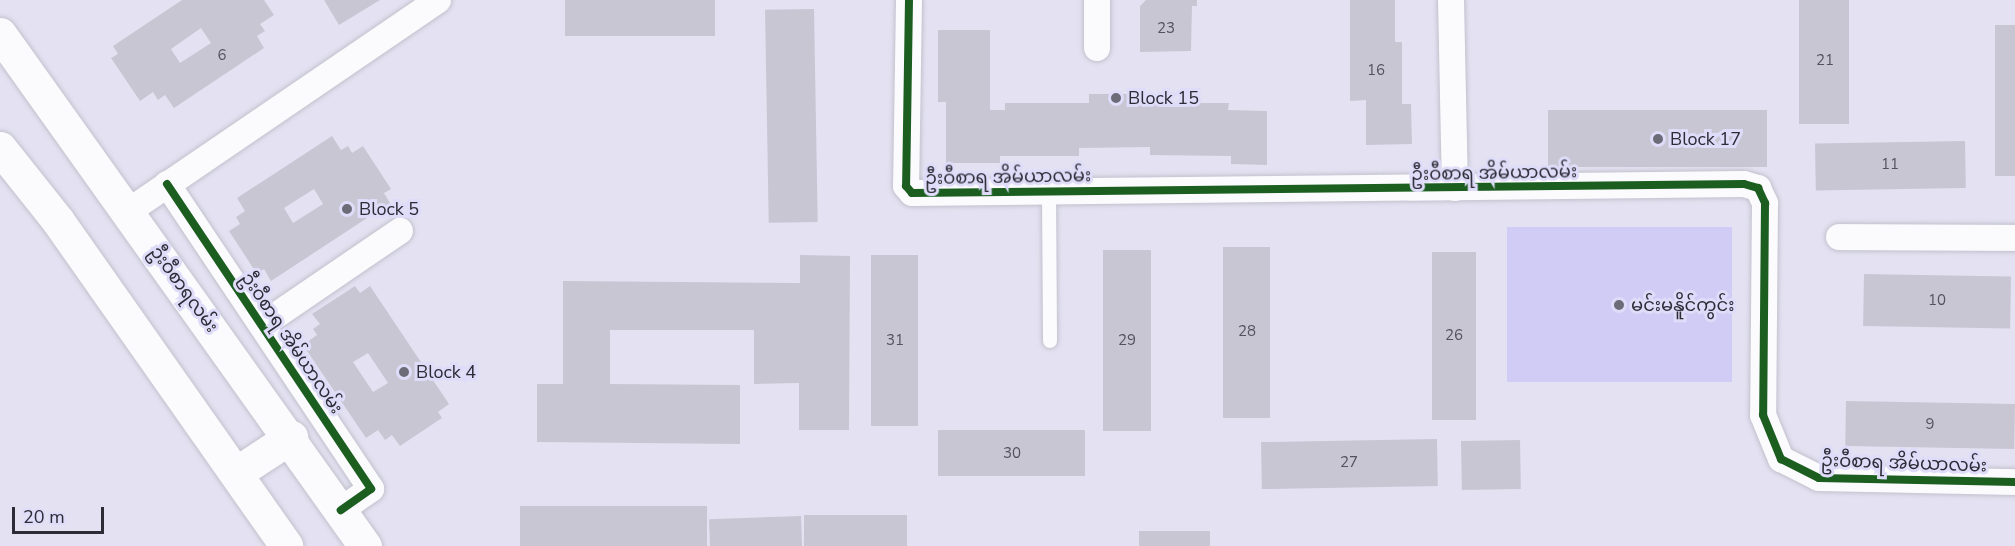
<!DOCTYPE html>
<html>
<head>
<meta charset="utf-8">
<style>
	body { margin:0 }
	#map { position:relative; width:2015px; height:546px; overflow:hidden; background:#e4e2f2; font-family:"Nunito Sans","Noto Sans Myanmar",sans-serif }
	div>[style] { position:absolute }
	.green>* { inset:0; background:#d0ccf6; transform-origin:0 0 }
	.building>* { inset:0; background:#c8c6d3; transform-origin:0 0 }
	.roads { filter:drop-shadow(0 0 2px #c2c1cd) drop-shadow(0 0 2px #c2c1cd) }
	.lane>* { height:14px; margin:-7px; padding:0 7px; transform-origin:7px; border-radius:7px; background:#fbfbfd }
	.street>* { height:26px; margin:-13px; padding:0 13px; transform-origin:13px; border-radius:13px; background:#fbfbfd }
	.primary>* { height:33px; margin:-16.5px; padding:0 16.5px; transform-origin:16.5px; border-radius:16.5px; background:#fbfbfd }
	.cycleway>* { height:8px; margin:-4px; padding:0 4px; transform-origin:4px; border-radius:4px; background:#1b5e20 }
	.dots>* { width:16px; height:16px; translate:-50% -50%; box-sizing:border-box; border:3px solid #dedcf8; border-radius:50% }
	span { translate:-50% -50%; white-space:nowrap; text-align:center; line-height:1.15; -webkit-text-stroke:6px #dedcf8; paint-order:stroke }
	.number-label { font-size:15px; color:#53525d }
	.number-label span { -webkit-text-stroke-width:0 }
	.poi-label { font-size:18px; color:#2c2b36 }
	.left { translate:0 -50%; text-align:left }
	.street-label { font-size:18px; color:#2c2b36 }
	.scale { position:absolute; left:12px; top:507px; width:92px; height:27px; box-sizing:border-box; border:3px solid #2c2b36; border-top:0; padding-left:8px; font-size:18px; line-height:21px; white-space:nowrap; color:#2c2b36; -webkit-text-stroke:4px #dedcf8; paint-order:stroke }
</style>
</head>
<body>
<div id="map">
	<div class="green">
		<div style="left:1507px;top:227px;width:225px;height:155px"></div>
	</div>
	<div class="building">
		<div style="clip-path:polygon(evenodd,182px 0,264px 0,274px 15px,260px 24px,265px 31px,257px 36px,264px 48px,174px 108px,165px 95px,158px 100px,153px 92px,140px 101px,111px 58px,118px 54px,113px 46px,182px 0,201px 28px,211px 43px,180px 63px,171px 49px,201px 28px)"></div>
		<div style="clip-path:polygon(324px 0,380px 0,339px 25px)"></div>
		<div style="left:565px;top:0;width:150px;height:36px"></div>
		<div style="clip-path:polygon(1146px 0,1197px 0,1197px 6px,1192px 6px,1191px 51px,1140px 52px,1140px 6px)"></div>
		<div style="clip-path:polygon(1350px 0,1395px 0,1395px 42px,1402px 42px,1402px 104px,1411px 104px,1412px 144px,1366px 145px,1366px 100px,1350px 101px)"></div>
		<div style="left:1799px;top:0;width:50px;height:124px"></div>
		<div style="left:814px;top:9px;width:213px;height:49px;rotate:89deg"></div>
		<div style="left:1995px;top:25px;width:20px;height:151px"></div>
		<div style="clip-path:polygon(938px 30px,990px 30px,990px 110px,1005px 110px,1005px 103px,1089px 103px,1089px 94px,1143px 94px,1142px 103px,1229px 103px,1228px 110px,1267px 111px,1267px 165px,1231px 164px,1231px 156px,1150px 155px,1150px 147px,1079px 148px,1079px 156px,1000px 156px,1000px 163px,946px 163px,946px 102px,938px 102px)"></div>
		<div style="left:1767px;top:110px;width:57px;height:219px;rotate:90deg"></div>
		<div style="clip-path:polygon(evenodd,332px 136px,341px 150px,348px 146px,352px 153px,363px 146px,391px 189px,384px 193px,390px 203px,271px 281px,264px 269px,257px 274px,229px 231px,240px 224px,236px 217px,245px 211px,237px 198px,332px 136px,314px 189px,323px 204px,293px 223px,284px 208px,314px 189px)"></div>
		<div style="left:1965px;top:141px;width:47px;height:150px;rotate:89deg"></div>
		<div style="left:1223px;top:247px;width:47px;height:171px"></div>
		<div style="left:1103px;top:250px;width:48px;height:181px"></div>
		<div style="left:1476px;top:252px;width:168px;height:44px;rotate:90deg"></div>
		<div style="clip-path:polygon(800px 255px,850px 256px,849px 430px,799px 430px,799px 383px,754px 384px,754px 330px,610px 330px,610px 384px,740px 385px,740px 444px,537px 442px,537px 384px,563px 384px,563px 281px,800px 283px)"></div>
		<div style="left:871px;top:255px;width:47px;height:171px"></div>
		<div style="left:1864px;top:274px;width:147px;height:52px;rotate:1deg"></div>
		<div style="clip-path:polygon(evenodd,355px 286px,360px 293px,370px 286px,449px 404px,438px 412px,442px 418px,400px 446px,392px 435px,385px 440px,378px 430px,366px 438px,303px 345px,317px 335px,313px 329px,320px 324px,312px 314px,355px 286px,368px 353px,388px 383px,373px 392px,353px 362px,368px 353px)"></div>
		<div style="left:1846px;top:401px;width:169px;height:45px;rotate:1deg"></div>
		<div style="left:1085px;top:430px;width:46px;height:147px;rotate:90deg"></div>
		<div style="left:1437px;top:439px;width:47px;height:176px;rotate:89deg"></div>
		<div style="left:1520px;top:440px;width:49px;height:59px;rotate:89deg"></div>
		<div style="left:707px;top:506px;width:40px;height:187px;rotate:90deg"></div>
		<div style="left:804px;top:515px;width:103px;height:31px"></div>
		<div style="left:801px;top:516px;width:30px;height:92px;rotate:88deg"></div>
		<div style="left:1139px;top:531px;width:71px;height:15px"></div>
	</div>
	<div class="roads">
		<div class="lane">
			<div style="left:1049px;top:192px;width:149px;rotate:89.6deg"></div>
		</div>
		<div class="street">
			<div style="left:909px;top:0;width:186px;rotate:90.9deg"></div>
			<div style="left:906px;top:186px;width:9px;rotate:49deg"></div>
			<div style="left:912px;top:193px;width:832px;rotate:-0.62deg"></div>
			<div style="left:1744px;top:184px;width:15px;rotate:16deg"></div>
			<div style="left:1758px;top:188px;width:17px;rotate:65deg"></div>
			<div style="left:1765px;top:203px;width:212px;rotate:90.5deg"></div>
			<div style="left:1763px;top:415px;width:48px;rotate:67.8deg"></div>
			<div style="left:1781px;top:459px;width:42px;rotate:26.6deg"></div>
			<div style="left:1819px;top:478px;width:196px;rotate:1.2deg"></div>
			<div style="left:1451px;top:0;width:188px;rotate:88.8deg"></div>
			<div style="left:1097px;top:48px;width:48px;rotate:-90deg"></div>
			<div style="left:167px;top:184px;width:367px;rotate:56.2deg"></div>
			<div style="left:371px;top:489px;width:37px;rotate:145deg"></div>
			<div style="left:129px;top:211px;width:374px;rotate:-34.3deg"></div>
			<div style="left:1839px;top:237px;width:176px;rotate:0.3deg"></div>
			<div style="left:262px;top:325px;width:167px;rotate:-34.3deg"></div>
		</div>
		<div class="primary">
			<div style="left:0;top:34px;width:629px;rotate:54.52deg"></div>
			<div style="left:0;top:148px;width:93px;rotate:51.5deg"></div>
			<div style="left:58px;top:221px;width:397px;rotate:54.9deg"></div>
			<div style="left:236px;top:473px;width:66px;rotate:-33.2deg"></div>
		</div>
	</div>
	<div class="cycleway">
		<div style="left:909px;top:0;width:186px;rotate:90.9deg"></div>
		<div style="left:906px;top:186px;width:9px;rotate:49deg"></div>
		<div style="left:912px;top:193px;width:832px;rotate:-0.62deg"></div>
		<div style="left:1744px;top:184px;width:15px;rotate:16deg"></div>
		<div style="left:1758px;top:188px;width:17px;rotate:65deg"></div>
		<div style="left:1765px;top:203px;width:212px;rotate:90.5deg"></div>
		<div style="left:1763px;top:415px;width:48px;rotate:67.8deg"></div>
		<div style="left:1781px;top:459px;width:42px;rotate:26.6deg"></div>
		<div style="left:1819px;top:478px;width:196px;rotate:1.2deg"></div>
		<div style="left:167px;top:184px;width:367px;rotate:56.2deg"></div>
		<div style="left:371px;top:489px;width:37px;rotate:145deg"></div>
	</div>
	<div class="dots">
		<div style="left:1116px;top:98px;background:#6c6b78"></div>
		<div style="left:1658px;top:139px;background:#6c6b78"></div>
		<div style="left:347px;top:209px;background:#6c6b78"></div>
		<div style="left:1619px;top:305px;background:#6c6b78"></div>
		<div style="left:404px;top:372px;background:#6c6b78"></div>
	</div>
	<div class="number-label">
		<span style="left:1166px;top:29px">23</span>
		<span style="left:222px;top:56px">6</span>
		<span style="left:1825px;top:61px">21</span>
		<span style="left:1376px;top:71px">16</span>
		<span style="left:1890px;top:165px">11</span>
		<span style="left:1937px;top:301px">10</span>
		<span style="left:1247px;top:332px">28</span>
		<span style="left:1454px;top:336px">26</span>
		<span style="left:895px;top:341px">31</span>
		<span style="left:1127px;top:341px">29</span>
		<span style="left:1930px;top:425px">9</span>
		<span style="left:1012px;top:454px">30</span>
		<span style="left:1349px;top:463px">27</span>
	</div>
	<div class="poi-label">
		<span class="left" style="left:1128px;top:98px">Block 15</span>
		<span class="left" style="left:1670px;top:139px">Block 17</span>
		<span class="left" style="left:359px;top:209px">Block 5</span>
		<span class="left" style="left:1631px;top:305px">မင်းမနိူင်ကွင်း</span>
		<span class="left" style="left:416px;top:372px">Block 4</span>
	</div>
	<div class="street-label">
		<span style="left:1494px;top:173px;rotate:-1deg">ဦးဝီစာရ အိမ်ယာလမ်း</span>
		<span style="left:1008px;top:177px;rotate:-1deg">ဦးဝီစာရ အိမ်ယာလမ်း</span>
		<span style="left:184px;top:289px;rotate:54deg">ဦးဝီစာရလမ်း</span>
		<span style="left:292px;top:343px;rotate:56deg">ဦးဝီစာရ အိမ်ယာလမ်း</span>
		<span style="left:1904px;top:463px;rotate:2deg">ဦးဝီစာရ အိမ်ယာလမ်း</span>
	</div>
	<div class="scale">20 m</div>
</div>
</body>
</html>
